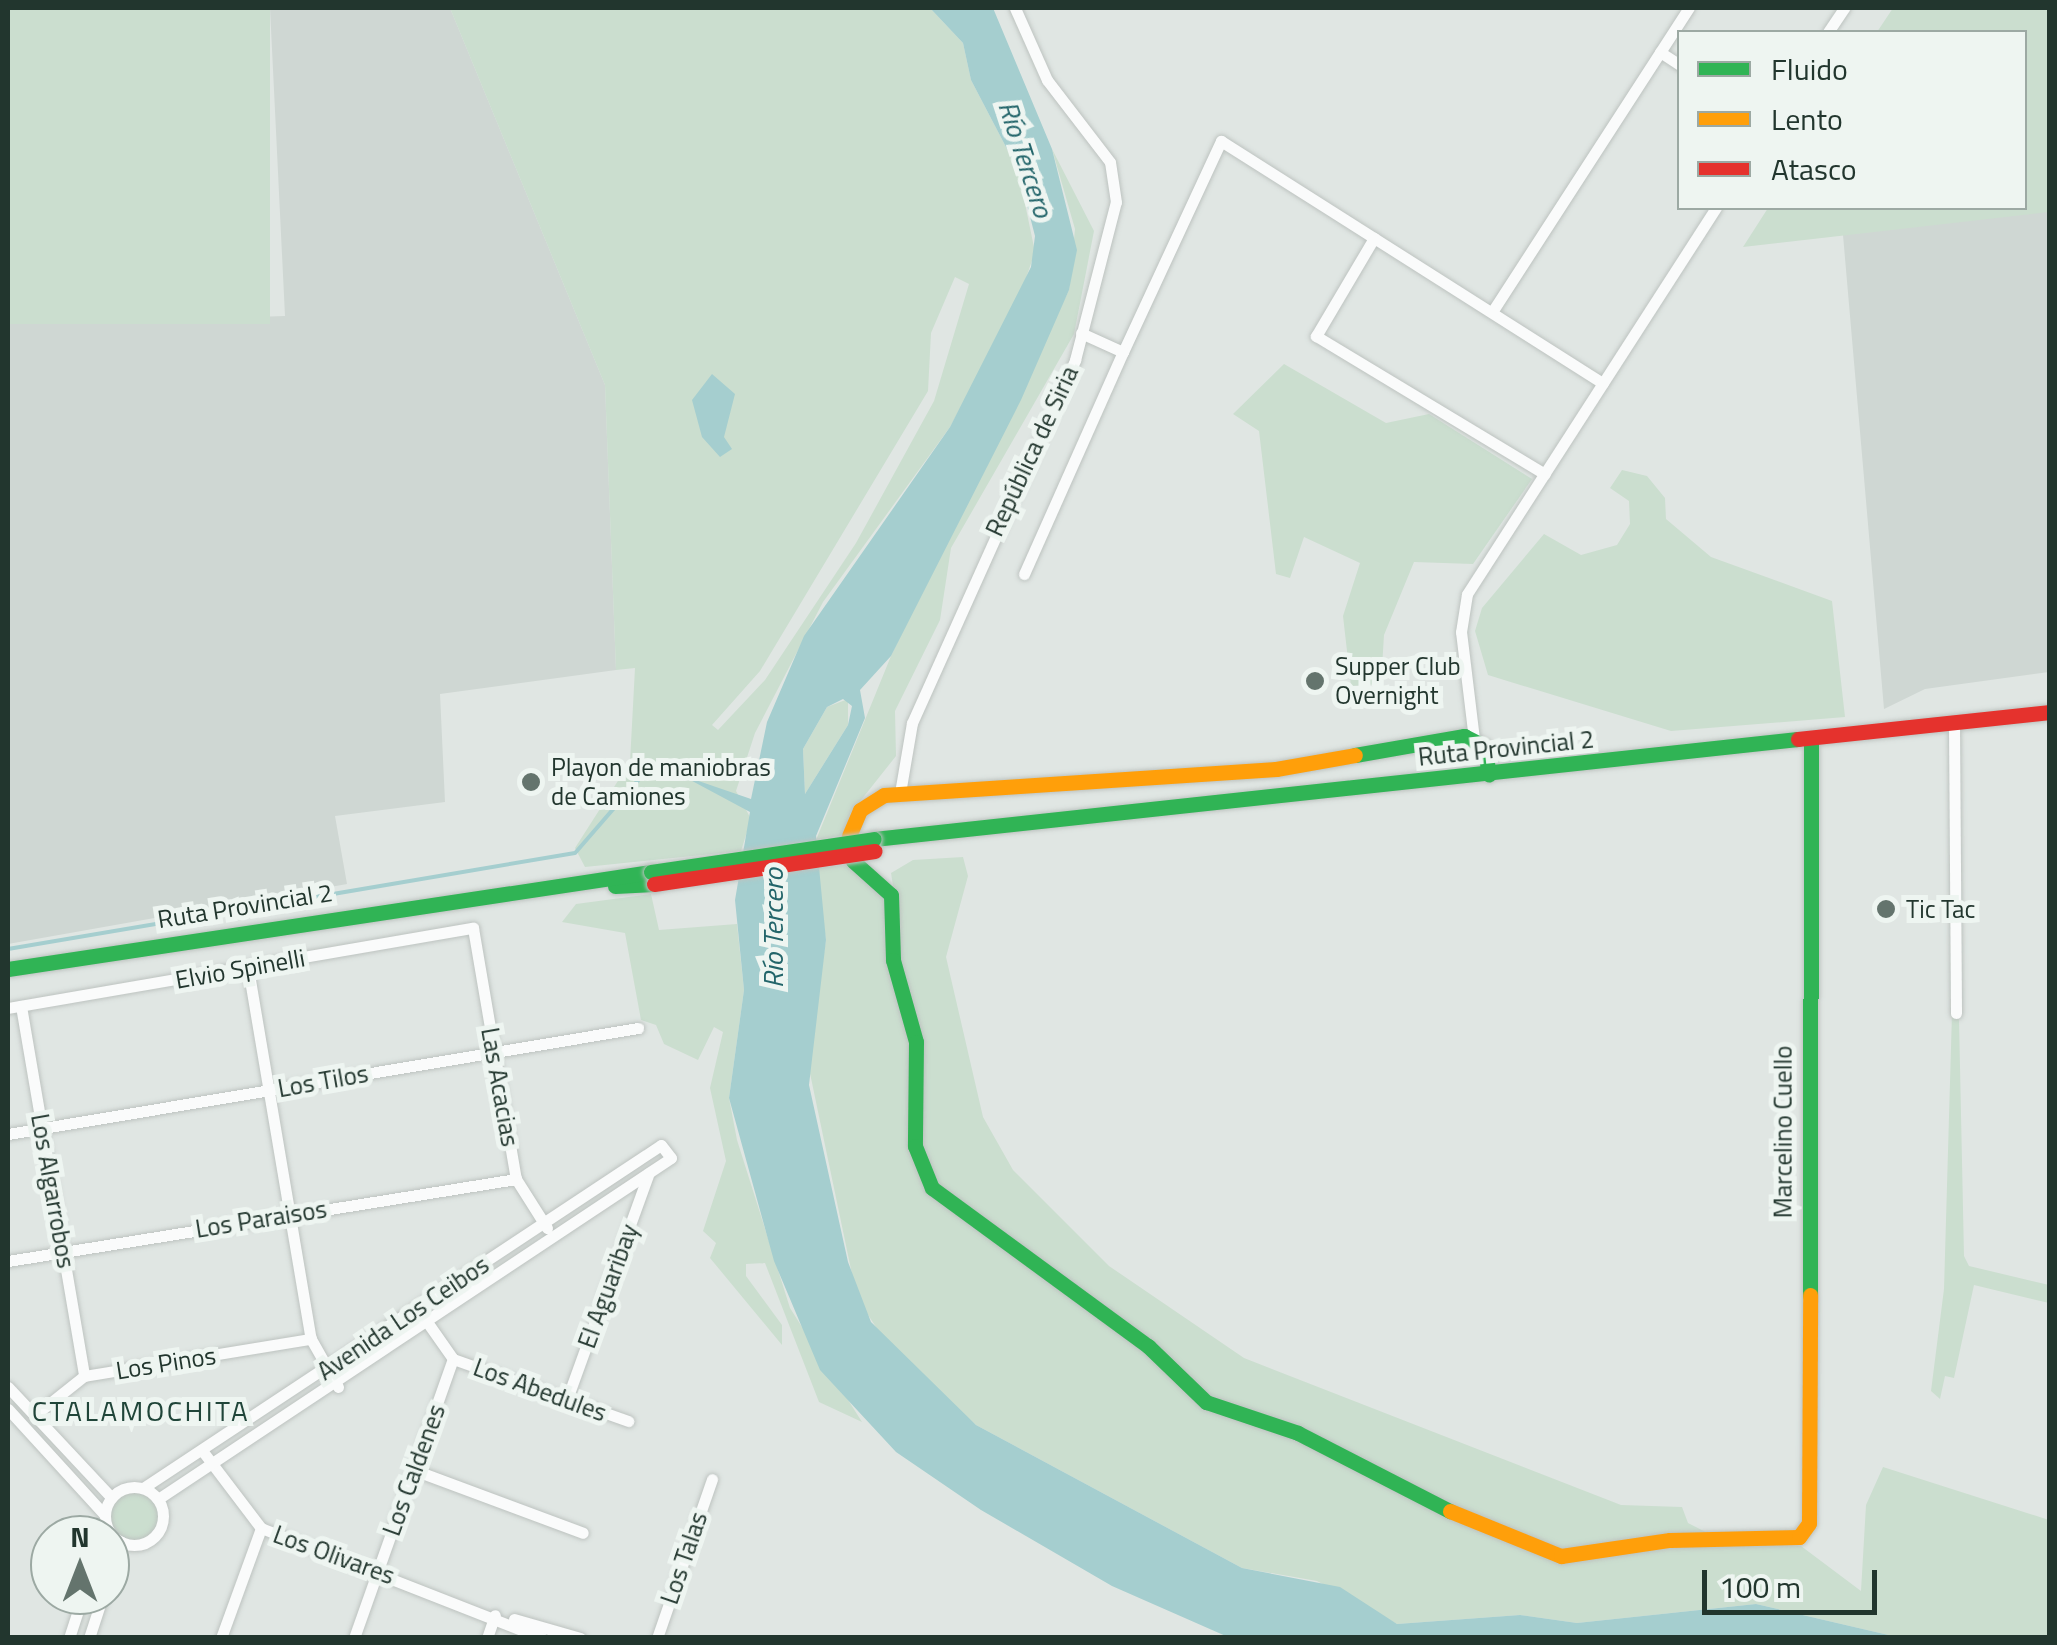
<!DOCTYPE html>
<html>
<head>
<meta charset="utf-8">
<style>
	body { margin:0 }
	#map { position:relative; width:2057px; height:1645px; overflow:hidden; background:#e0e6e3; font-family:"Titillium Web",sans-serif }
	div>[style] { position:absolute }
	.built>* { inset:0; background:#cfd7d3 }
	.green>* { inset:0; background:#cbdecf; transform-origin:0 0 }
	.round { border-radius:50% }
	.water>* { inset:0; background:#a5cecf }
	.stream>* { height:4px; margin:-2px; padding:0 2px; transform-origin:2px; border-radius:2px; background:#a5cecf }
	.roads { filter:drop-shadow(0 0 2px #bdc3c0) drop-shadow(0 0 2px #bdc3c0) }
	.street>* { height:11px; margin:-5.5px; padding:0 5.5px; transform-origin:5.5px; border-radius:5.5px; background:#fafbfb }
	.street>.ring { margin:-5.5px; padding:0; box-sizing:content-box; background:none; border:11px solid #fafbfb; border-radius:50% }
	.fast>* { height:15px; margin:-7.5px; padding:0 7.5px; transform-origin:7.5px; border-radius:7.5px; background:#30b455 }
	.slow>* { height:15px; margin:-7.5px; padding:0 7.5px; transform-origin:7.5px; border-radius:7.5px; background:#ff9f0a }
	.jam>* { height:15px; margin:-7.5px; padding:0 7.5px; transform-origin:7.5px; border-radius:7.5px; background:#e5322d }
	.bridges { filter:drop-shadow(0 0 2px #bdc3c0) drop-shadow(0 0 2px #bdc3c0) }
	.fast-bridge>* { height:15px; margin:-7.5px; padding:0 7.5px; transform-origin:7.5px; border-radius:7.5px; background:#30b455 }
	.jam-bridge>* { height:15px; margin:-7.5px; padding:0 7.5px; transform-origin:7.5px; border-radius:7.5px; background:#e5322d }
	.dots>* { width:28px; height:28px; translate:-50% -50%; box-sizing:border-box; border:5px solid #eef5f1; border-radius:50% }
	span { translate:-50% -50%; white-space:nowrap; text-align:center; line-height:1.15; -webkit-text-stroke:10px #eef5f1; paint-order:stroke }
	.street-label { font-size:25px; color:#22362e }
	.poi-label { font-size:25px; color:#22362e }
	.left { translate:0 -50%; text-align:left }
	.water-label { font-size:28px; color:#23656a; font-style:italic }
	.neighbourhood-label { font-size:28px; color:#204539; letter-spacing:2.5px }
	.frame { position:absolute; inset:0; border:10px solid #22362e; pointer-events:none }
	.legend { position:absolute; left:1677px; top:30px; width:350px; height:180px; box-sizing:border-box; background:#eef5f1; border:2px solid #9ca9a3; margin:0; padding:12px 18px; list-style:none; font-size:30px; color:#22362e }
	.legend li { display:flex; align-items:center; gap:20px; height:50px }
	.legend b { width:50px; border:2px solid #9ca9a3 }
	.north { position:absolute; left:30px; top:1515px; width:100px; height:100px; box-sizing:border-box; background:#eef5f1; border:2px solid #9ca9a3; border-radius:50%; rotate:0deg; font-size:28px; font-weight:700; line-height:40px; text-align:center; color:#22362e }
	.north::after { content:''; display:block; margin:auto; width:35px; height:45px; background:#64746d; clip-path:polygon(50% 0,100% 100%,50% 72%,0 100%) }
	.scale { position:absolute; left:1702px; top:1570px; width:175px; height:45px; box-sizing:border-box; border:5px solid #22362e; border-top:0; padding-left:12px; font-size:30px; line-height:35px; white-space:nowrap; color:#22362e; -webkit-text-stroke:8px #eef5f1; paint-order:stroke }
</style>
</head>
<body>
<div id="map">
	<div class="built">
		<div style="clip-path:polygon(270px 8px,450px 8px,605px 385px,616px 670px,440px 694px,445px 802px,335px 816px,347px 884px,8px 944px,8px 324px,285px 316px)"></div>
		<div style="clip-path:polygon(2049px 211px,2049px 672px,1925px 689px,1884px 709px,1843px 235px)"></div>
	</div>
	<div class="green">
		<div style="left:8px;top:8px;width:262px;height:316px"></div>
		<div style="clip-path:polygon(evenodd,450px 8px,930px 8px,963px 43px,971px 80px,1018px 170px,1035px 252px,1017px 304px,950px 427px,823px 602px,755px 733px,736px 791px,751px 819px,741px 851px,585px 867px,575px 848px,630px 762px,635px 668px,616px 670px,605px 385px,450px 8px,955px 277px,969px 284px,934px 401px,856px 543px,765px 680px,718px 730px,712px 725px,760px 671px,928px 391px,931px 333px,955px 277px)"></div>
		<div style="clip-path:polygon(1893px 8px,2049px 8px,2049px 212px,1743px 247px,1768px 208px,2024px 208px,2024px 32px,1877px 32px)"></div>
		<div style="clip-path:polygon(1052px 149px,1094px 231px,1074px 334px,951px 548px,940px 620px,895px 711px,896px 756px,850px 814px,844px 835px,816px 840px,891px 656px,1069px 290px,1075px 229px)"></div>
		<div style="clip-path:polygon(1284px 364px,1386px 423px,1429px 414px,1532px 479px,1473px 564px,1414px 562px,1384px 635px,1381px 684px,1351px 686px,1343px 616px,1360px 563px,1304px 537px,1290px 578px,1276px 574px,1259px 431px,1233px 414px)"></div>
		<div style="clip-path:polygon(1622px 470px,1647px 476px,1665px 498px,1666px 519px,1711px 557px,1832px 601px,1845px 717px,1671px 731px,1488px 675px,1475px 631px,1482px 608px,1544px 534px,1581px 555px,1617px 545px,1630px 524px,1629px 501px,1610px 488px)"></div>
		<div style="clip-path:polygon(848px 699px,848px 725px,805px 794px,803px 749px,827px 707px)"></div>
		<div style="clip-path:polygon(963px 857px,968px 876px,946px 957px,983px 1117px,1013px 1170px,1109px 1266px,1244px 1358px,1621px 1505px,1682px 1507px,1688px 1523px,1727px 1543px,1801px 1546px,1861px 1591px,1866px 1505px,1883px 1467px,2049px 1520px,2049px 1637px,1897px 1637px,1756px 1604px,1577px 1623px,1520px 1615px,1397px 1624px,1317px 1581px,1242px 1568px,976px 1425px,891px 1350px,857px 1298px,807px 1059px,826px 940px,815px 868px,846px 865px,897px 910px,891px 873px,913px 860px)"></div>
		<div style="clip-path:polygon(651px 894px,659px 930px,737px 924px,744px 990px,729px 1098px,737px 1140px,790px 1308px,862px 1422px,819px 1402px,765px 1263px,746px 1264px,746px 1276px,782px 1325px,782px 1345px,710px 1258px,716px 1243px,703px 1231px,726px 1161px,710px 1088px,723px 1032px,714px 1027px,698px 1060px,664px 1044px,656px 1025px,641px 1020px,625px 933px,562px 922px,576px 904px)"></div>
		<div style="clip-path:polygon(1952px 1013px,1959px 1019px,1964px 1256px,1969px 1266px,2049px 1285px,2049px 1303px,1974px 1285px,1954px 1378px,1945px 1376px,1940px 1399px,1931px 1391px,1944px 1289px)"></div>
		<div class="round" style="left:105px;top:1487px;width:58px;height:58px"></div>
	</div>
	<div class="water">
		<div style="clip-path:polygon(evenodd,930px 8px,993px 8px,1052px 149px,1077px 250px,1069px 290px,1021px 400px,891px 656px,860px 690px,865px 718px,816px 836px,826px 940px,809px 1085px,848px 1262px,871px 1322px,976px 1425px,1242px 1568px,1340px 1587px,1397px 1624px,1520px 1615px,1577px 1623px,1756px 1604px,1897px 1637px,1228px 1637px,1112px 1586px,981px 1510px,896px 1452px,820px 1370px,774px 1261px,729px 1098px,744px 990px,735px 900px,750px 812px,681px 775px,751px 799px,767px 722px,804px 636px,950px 427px,1031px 267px,1035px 236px,1018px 170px,971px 80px,963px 43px,930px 8px,843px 699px,852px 706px,848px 725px,805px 794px,803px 749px,827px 707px,843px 699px)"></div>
		<div style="clip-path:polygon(712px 374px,735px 394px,724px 437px,732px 449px,720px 457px,702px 437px,692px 400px)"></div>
	</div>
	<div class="stream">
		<div style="left:576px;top:852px;width:110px;rotate:-49.1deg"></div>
		<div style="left:648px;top:769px;width:38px;rotate:9deg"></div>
		<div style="left:8px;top:949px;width:575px;rotate:-9.61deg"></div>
	</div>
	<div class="roads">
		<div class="street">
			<div style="left:1828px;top:32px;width:29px;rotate:-56deg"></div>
			<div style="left:1660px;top:52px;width:24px;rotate:33deg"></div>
			<div style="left:1374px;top:238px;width:114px;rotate:120.6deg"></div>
			<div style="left:1316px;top:336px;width:267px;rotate:31.1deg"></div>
			<div style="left:1492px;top:312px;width:362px;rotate:-57.1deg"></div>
			<div style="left:1081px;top:333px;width:46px;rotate:24.3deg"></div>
			<div style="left:1123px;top:352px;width:233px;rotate:-65.1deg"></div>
			<div style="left:1221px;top:141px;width:452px;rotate:32.4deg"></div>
			<div style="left:1024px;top:574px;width:243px;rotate:-66deg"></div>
			<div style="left:1954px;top:723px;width:290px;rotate:89.6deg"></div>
			<div style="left:1474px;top:739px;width:108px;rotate:-96.9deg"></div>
			<div style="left:1461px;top:632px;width:38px;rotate:-81deg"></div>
			<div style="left:1467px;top:594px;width:459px;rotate:-57.2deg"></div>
			<div style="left:900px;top:793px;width:71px;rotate:-80.3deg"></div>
			<div style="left:912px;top:723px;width:398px;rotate:-65.8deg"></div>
			<div style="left:1075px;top:360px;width:163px;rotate:-75.5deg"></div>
			<div style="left:1116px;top:202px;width:40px;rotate:-98.5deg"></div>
			<div style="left:1110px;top:162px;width:103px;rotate:-127.5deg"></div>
			<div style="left:1047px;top:80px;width:79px;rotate:-114deg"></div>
			<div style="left:248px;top:968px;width:376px;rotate:80.4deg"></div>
			<div style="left:311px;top:1339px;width:55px;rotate:60.6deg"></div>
			<div style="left:21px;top:1006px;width:375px;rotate:80.3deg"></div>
			<div style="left:8px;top:1008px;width:472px;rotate:-9.8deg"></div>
			<div style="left:473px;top:928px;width:255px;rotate:80.3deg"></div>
			<div style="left:516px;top:1179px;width:58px;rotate:57.7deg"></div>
			<div style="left:8px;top:1134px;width:639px;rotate:-9.55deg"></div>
			<div style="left:8px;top:1261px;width:515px;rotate:-9.17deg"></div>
			<div style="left:418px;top:1309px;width:61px;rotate:55deg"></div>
			<div style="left:453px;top:1359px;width:186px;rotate:19.5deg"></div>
			<div style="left:8px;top:1387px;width:151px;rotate:46.9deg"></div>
			<div style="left:567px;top:1399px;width:240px;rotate:-70.1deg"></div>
			<div style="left:8px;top:1409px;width:142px;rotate:47.6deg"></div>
			<div style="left:35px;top:1415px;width:63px;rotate:-38.5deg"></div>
			<div style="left:84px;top:1376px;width:230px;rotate:-9.3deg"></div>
			<div style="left:204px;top:1453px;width:94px;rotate:52.8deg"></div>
			<div style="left:261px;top:1528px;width:302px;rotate:21.4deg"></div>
			<div style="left:414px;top:1470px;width:180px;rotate:20.4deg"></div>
			<div class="ring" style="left:105px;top:1487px;width:47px;height:47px"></div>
			<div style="left:143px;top:1488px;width:621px;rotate:-33.51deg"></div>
			<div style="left:661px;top:1145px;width:16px;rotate:52deg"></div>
			<div style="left:671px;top:1158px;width:616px;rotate:146.39deg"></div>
			<div style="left:110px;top:1576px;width:36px;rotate:-72deg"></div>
			<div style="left:514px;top:1619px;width:69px;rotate:16.1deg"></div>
			<div style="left:69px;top:1638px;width:45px;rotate:-72deg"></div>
			<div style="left:89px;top:1638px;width:45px;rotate:-72deg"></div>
			<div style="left:221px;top:1638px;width:117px;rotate:-70deg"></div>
			<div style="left:354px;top:1638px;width:296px;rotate:-70.5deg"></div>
			<div style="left:487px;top:1638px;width:24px;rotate:-71deg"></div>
			<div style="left:657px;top:1638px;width:168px;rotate:-70.9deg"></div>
		</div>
		<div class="fast">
			<div style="left:1355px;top:755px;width:111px;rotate:-9.9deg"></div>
			<div style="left:1464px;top:736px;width:22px;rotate:27deg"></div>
			<div style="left:1484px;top:746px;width:29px;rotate:80deg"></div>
			<div style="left:874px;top:839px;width:929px;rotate:-6.18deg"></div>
			<div style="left:853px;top:861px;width:51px;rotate:41.8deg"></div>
			<div style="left:891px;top:895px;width:65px;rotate:88.2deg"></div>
			<div style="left:893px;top:960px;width:85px;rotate:74.3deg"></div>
			<div style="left:916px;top:1042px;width:104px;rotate:90.6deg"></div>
			<div style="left:915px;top:1146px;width:45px;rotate:68deg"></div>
			<div style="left:932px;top:1188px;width:268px;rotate:36.2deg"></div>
			<div style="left:1148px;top:1346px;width:81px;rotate:44deg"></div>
			<div style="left:1206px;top:1402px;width:97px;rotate:18.6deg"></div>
			<div style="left:1298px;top:1433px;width:171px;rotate:27.2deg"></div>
			<div style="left:615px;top:886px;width:39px;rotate:-3deg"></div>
			<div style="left:8px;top:969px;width:650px;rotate:-8.58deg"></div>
			<div style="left:1810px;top:1295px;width:554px;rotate:-89.9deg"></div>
		</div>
		<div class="slow">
			<div style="left:849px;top:836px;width:28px;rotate:-67deg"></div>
			<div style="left:860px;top:810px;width:28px;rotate:-32deg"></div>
			<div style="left:884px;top:795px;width:393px;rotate:-3.8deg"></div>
			<div style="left:1276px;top:769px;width:80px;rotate:-10deg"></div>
			<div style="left:1450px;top:1511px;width:120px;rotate:22.1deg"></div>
			<div style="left:1561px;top:1556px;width:110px;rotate:-8.4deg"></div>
			<div style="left:1670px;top:1540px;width:129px;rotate:-1.3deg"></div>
			<div style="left:1799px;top:1537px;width:17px;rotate:-54deg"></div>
			<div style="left:1809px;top:1523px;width:228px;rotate:-89.7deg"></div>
		</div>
		<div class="jam">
			<div style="left:1798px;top:739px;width:253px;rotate:-6.1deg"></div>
		</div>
	</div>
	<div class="bridges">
		<div class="fast-bridge">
			<div style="left:651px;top:872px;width:225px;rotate:-8.4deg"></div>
		</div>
		<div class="jam-bridge">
			<div style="left:654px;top:884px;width:223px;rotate:-8.5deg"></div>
		</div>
	</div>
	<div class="dots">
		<div style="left:1315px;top:681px;background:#64746d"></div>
		<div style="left:531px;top:782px;background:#64746d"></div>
		<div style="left:1886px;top:909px;background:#64746d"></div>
	</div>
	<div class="street-label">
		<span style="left:1032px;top:451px;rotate:-65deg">República de Siria</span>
		<span style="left:1506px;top:748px;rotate:-6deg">Ruta Provincial 2</span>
		<span style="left:245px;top:906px;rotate:-9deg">Ruta Provincial 2</span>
		<span style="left:240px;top:969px;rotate:-10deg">Elvio Spinelli</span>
		<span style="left:323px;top:1081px;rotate:-10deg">Los Tilos</span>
		<span style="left:500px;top:1087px;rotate:80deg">Las Acacias</span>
		<span style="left:1783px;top:1132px;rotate:-90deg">Marcelino Cuello</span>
		<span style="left:53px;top:1191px;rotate:80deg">Los Algarrobos</span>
		<span style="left:261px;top:1219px;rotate:-9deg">Los Paraisos</span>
		<span style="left:608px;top:1286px;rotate:-70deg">El Aguaribay</span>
		<span style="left:403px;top:1318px;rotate:-34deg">Avenida Los Ceibos</span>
		<span style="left:166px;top:1363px;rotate:-9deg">Los Pinos</span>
		<span style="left:540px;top:1390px;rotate:20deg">Los Abedules</span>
		<span style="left:414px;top:1470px;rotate:-70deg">Los Caldenes</span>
		<span style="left:334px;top:1555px;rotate:20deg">Los Olivares</span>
		<span style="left:684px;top:1558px;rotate:-71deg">Los Talas</span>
	</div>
	<div class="poi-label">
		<span class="left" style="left:1335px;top:681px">Supper Club<br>Overnight</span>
		<span class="left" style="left:551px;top:782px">Playon de maniobras<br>de Camiones</span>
		<span class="left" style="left:1906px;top:909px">Tic Tac</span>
	</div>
	<div class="water-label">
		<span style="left:1026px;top:159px;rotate:72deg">Río Tercero</span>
		<span style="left:773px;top:928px;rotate:-90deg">Río Tercero</span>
	</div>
	<div class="neighbourhood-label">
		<span style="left:141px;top:1411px">CTALAMOCHITA</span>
	</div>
	<div class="frame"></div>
	<ul class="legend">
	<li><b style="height:12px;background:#30b455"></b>Fluido</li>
	<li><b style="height:12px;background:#ff9f0a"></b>Lento</li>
	<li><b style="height:12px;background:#e5322d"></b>Atasco</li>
	</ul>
	<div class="north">N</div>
	<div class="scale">100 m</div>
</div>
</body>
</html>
